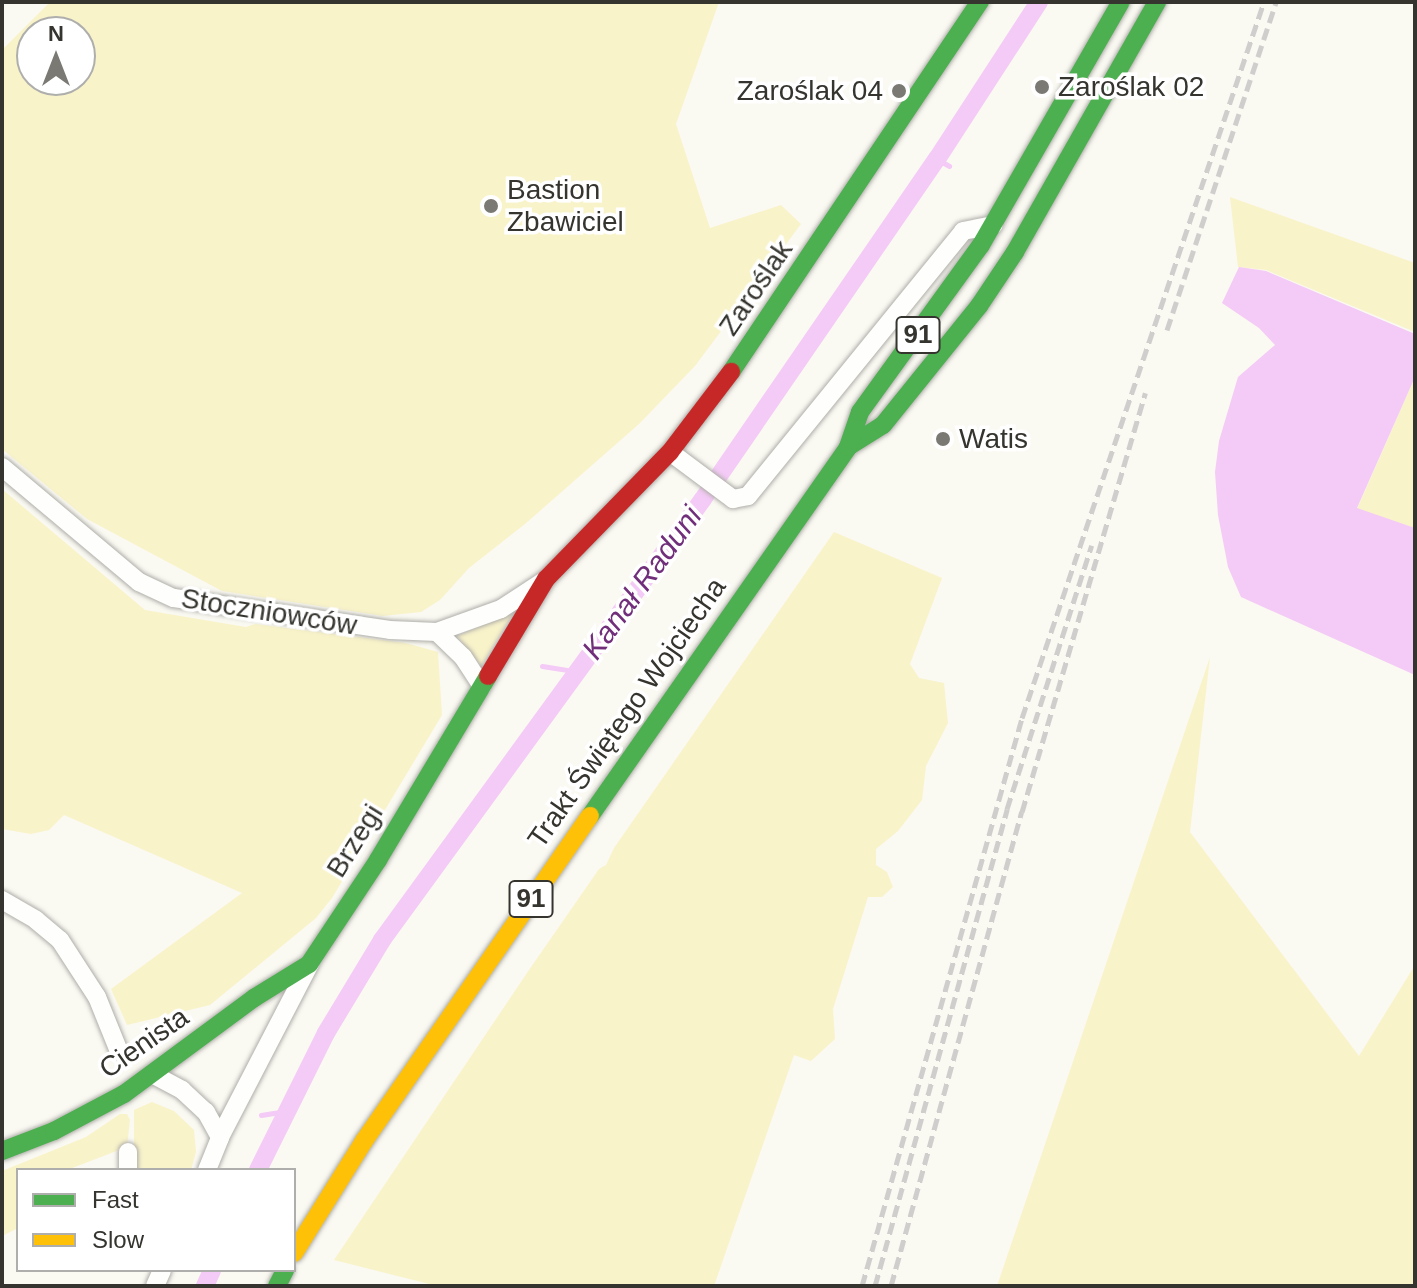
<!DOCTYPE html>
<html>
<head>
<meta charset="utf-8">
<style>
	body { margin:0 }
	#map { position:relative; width:1417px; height:1288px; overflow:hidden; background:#faf9f2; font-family:Arial,sans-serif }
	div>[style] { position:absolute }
	.green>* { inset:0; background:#f9f3ca }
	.water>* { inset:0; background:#f4caf6 }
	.stream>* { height:5px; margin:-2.5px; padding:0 2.5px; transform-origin:2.5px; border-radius:2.5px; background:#f4caf6 }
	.canal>* { height:18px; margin:-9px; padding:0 9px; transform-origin:9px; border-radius:9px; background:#f4caf6 }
	.roads { filter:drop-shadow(0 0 2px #afaea9) drop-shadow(0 0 2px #afaea9) }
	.street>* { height:18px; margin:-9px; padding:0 9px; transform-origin:9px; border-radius:9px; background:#fefefd }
	.fast>* { height:18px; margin:-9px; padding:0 9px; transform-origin:9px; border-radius:9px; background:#4caf50 }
	.slow>* { height:18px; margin:-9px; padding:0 9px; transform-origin:9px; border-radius:9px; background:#ffc107 }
	.jam>* { height:18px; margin:-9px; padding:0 9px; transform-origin:9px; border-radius:9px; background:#c62828 }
	.rail>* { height:5px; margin-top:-2.5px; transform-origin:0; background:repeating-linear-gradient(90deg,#d0cecd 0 12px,transparent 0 18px) }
	.dots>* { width:22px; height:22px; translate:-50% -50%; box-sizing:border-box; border:4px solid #fff; border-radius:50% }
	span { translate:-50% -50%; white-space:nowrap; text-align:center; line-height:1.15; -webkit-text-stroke:7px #fff; paint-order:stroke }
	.shield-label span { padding:2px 6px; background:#fff; border:2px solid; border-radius:6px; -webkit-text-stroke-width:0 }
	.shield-label { font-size:26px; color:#35342f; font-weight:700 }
	.poi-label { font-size:28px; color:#35342f }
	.left { translate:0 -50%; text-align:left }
	.right { translate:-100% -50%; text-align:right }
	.street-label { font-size:28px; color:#35342f }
	.water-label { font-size:30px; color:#712e7a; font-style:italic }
	.frame { position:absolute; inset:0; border:4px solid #35342f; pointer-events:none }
	.legend { position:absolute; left:16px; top:1168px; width:280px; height:104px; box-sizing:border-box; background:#fff; border:2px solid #aeaeac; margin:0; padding:10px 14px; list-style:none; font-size:24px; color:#35342f }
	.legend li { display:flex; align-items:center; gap:16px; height:40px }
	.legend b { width:40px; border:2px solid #aeaeac }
	.north { position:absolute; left:16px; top:16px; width:80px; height:80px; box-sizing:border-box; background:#fff; border:2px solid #aeaeac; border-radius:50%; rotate:0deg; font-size:22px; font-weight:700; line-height:32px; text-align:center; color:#35342f }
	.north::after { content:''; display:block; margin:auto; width:28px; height:36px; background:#7a7973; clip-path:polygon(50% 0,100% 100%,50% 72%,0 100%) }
</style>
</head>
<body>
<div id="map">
	<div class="green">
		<div style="clip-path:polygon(evenodd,50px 2px,719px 2px,676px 124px,710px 228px,781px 205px,801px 224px,695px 366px,639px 424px,525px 524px,469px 568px,440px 600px,421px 612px,383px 616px,222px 591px,87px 519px,2px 449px,2px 50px,50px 2px,32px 32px,80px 32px,80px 80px,32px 80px,32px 32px)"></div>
		<div style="clip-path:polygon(1230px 197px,1415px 263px,1415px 332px,1266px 270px,1238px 267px)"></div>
		<div style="clip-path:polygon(1415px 377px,1415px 528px,1357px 509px)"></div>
		<div style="clip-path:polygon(2px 489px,145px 610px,246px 627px,255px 624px,406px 643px,438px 652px,442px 715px,332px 898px,316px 918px,210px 1005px,127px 1025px,111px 989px,242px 893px,64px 815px,49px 830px,31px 834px,2px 829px)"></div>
		<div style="clip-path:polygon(834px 532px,942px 578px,910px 664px,919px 678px,944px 683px,948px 723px,926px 766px,922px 800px,898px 831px,876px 849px,876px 865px,887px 872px,893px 887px,882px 897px,868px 897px,833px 1009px,835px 1039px,811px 1061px,794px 1055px,714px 1286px,437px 1286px,334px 1260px,529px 970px,599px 869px,606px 865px,614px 848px)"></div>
		<div style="clip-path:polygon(508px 614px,512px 615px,481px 666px,457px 636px)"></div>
		<div style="clip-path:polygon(1210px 657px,1190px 832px,1359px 1056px,1415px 965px,1415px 1286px,997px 1286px)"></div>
		<div style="clip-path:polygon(152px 1102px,174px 1111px,194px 1130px,196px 1152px,191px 1170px,134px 1170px,134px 1110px)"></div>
		<div style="clip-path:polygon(120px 1114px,127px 1114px,130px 1120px,127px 1147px,67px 1170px,18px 1170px,18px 1228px,2px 1236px,2px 1171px,86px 1137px)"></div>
	</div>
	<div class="water">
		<div style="clip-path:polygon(1239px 267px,1266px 271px,1415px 334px,1415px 377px,1357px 508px,1415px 528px,1415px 675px,1241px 597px,1228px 567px,1218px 515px,1215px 472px,1219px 441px,1238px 377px,1275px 345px,1259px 328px,1222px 303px)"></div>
	</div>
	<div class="stream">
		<div style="left:937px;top:159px;width:14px;rotate:30deg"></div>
		<div style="left:542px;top:666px;width:36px;rotate:9deg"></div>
		<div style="left:261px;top:1115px;width:24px;rotate:-9deg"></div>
	</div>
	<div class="canal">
		<div style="left:258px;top:1170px;width:153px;rotate:-63.6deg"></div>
		<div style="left:326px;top:1033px;width:109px;rotate:-58.9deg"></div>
		<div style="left:382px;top:940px;width:545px;rotate:-53.95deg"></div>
		<div style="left:703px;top:499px;width:413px;rotate:-55.5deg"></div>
		<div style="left:937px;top:159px;width:187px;rotate:-57deg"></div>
		<div style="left:205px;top:1286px;width:17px;rotate:-66deg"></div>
	</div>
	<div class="roads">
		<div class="street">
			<div style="left:670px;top:452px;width:79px;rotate:36.7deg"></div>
			<div style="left:733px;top:499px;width:15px;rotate:-11deg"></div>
			<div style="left:748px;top:496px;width:341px;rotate:-50.9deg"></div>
			<div style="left:963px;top:231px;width:31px;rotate:-11deg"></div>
			<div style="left:2px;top:467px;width:179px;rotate:40deg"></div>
			<div style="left:139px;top:582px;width:38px;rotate:25deg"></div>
			<div style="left:174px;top:598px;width:218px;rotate:8.4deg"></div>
			<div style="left:390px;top:630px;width:47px;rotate:2.4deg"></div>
			<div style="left:437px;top:632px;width:68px;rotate:-19.8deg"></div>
			<div style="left:501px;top:609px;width:51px;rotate:-33.1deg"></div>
			<div style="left:437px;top:632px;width:36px;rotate:44deg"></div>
			<div style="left:463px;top:657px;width:35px;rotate:57deg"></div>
			<div style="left:2px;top:900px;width:39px;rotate:30deg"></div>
			<div style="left:36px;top:920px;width:31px;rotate:40deg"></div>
			<div style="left:60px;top:940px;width:68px;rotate:57deg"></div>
			<div style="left:97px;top:997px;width:56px;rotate:68deg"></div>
			<div style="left:154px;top:1075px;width:32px;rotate:28deg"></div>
			<div style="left:182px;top:1090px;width:33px;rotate:43deg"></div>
			<div style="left:206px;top:1112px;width:29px;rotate:61deg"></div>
			<div style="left:128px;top:1170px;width:18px;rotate:-90deg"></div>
			<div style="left:207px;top:1170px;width:35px;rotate:-68deg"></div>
			<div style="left:220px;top:1137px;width:194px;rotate:-62.6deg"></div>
			<div style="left:155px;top:1286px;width:17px;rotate:-66deg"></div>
		</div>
		<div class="fast">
			<div style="left:731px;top:372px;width:446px;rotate:-56.1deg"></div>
			<div style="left:848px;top:447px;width:41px;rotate:-32.2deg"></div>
			<div style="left:883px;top:425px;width:153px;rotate:-51.1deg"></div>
			<div style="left:979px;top:306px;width:65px;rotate:-56.3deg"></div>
			<div style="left:1015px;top:252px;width:288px;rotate:-60.4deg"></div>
			<div style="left:590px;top:816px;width:450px;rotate:-55deg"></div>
			<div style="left:848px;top:447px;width:37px;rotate:-71deg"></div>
			<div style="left:860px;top:412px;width:206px;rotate:-54.1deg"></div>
			<div style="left:981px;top:245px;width:280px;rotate:-60.1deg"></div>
			<div style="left:2px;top:1151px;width:56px;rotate:-21deg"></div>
			<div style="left:54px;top:1131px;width:79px;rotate:-27.9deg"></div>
			<div style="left:124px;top:1094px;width:162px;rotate:-36.4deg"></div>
			<div style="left:254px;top:998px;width:65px;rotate:-31.7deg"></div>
			<div style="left:309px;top:964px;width:125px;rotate:-56.4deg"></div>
			<div style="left:378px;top:860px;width:214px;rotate:-59.1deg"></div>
			<div style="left:277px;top:1286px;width:18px;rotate:-63deg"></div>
		</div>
		<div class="slow">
			<div style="left:294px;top:1253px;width:132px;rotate:-58deg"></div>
			<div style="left:364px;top:1141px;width:396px;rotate:-55.2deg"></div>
		</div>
		<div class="jam">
			<div style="left:488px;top:676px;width:113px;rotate:-59.1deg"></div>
			<div style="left:546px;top:579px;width:177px;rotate:-45.7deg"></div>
			<div style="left:670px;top:452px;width:101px;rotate:-52.7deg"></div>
		</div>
	</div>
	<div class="rail">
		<div style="left:1167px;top:330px;width:346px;rotate:-71.6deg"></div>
		<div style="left:862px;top:1286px;width:590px;rotate:-74.27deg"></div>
		<div style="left:1022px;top:718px;width:756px;rotate:-71.33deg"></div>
		<div style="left:875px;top:1286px;width:495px;rotate:-74.5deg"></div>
		<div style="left:1007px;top:809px;width:277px;rotate:-72.2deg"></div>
		<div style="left:891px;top:1286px;width:492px;rotate:-74.6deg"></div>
		<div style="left:1022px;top:812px;width:437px;rotate:-73.6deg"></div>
	</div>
	<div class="dots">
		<div style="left:1042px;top:87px;background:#7a7973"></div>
		<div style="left:899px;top:91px;background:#7a7973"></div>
		<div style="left:491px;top:206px;background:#7a7973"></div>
		<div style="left:943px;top:439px;background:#7a7973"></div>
	</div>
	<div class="shield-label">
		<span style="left:918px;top:335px">91</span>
		<span style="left:531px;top:899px">91</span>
	</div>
	<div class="poi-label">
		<span class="left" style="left:1058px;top:87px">Zaroślak 02</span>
		<span class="right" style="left:883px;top:91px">Zaroślak 04</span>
		<span class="left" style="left:507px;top:206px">Bastion<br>Zbawiciel</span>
		<span class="left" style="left:959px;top:439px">Watis</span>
	</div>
	<div class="street-label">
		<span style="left:756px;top:288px;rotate:-56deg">Zaroślak</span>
		<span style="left:269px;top:612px;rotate:9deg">Stoczniowców</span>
		<span style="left:627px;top:713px;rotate:-55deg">Trakt Świętego Wojciecha</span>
		<span style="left:355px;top:841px;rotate:-58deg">Brzegi</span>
		<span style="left:144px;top:1043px;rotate:-35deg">Cienista</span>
	</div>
	<div class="water-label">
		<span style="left:642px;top:583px;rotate:-54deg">Kanał Raduni</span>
	</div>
	<div class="frame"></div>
	<ul class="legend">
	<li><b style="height:10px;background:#4caf50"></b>Fast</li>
	<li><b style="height:10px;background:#ffc107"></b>Slow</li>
	</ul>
	<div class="north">N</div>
</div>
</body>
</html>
